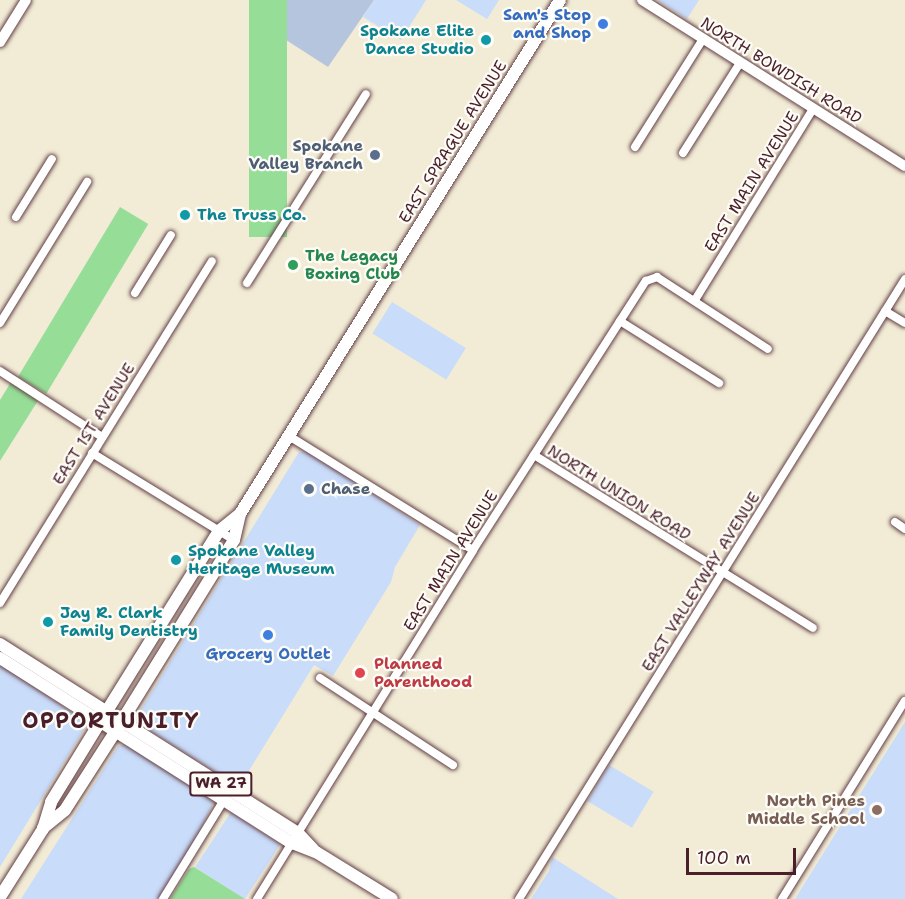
<!DOCTYPE html>
<html>
<head>
<meta charset="utf-8">
<style>
	body { margin:0 }
	#map { position:relative; width:905px; height:899px; overflow:hidden; background:#f2ecd6; font-family:"Shantell Sans",sans-serif }
	div>[style] { position:absolute }
	.built>* { inset:0; background:#c9dcf9; transform-origin:0 0 }
	.industrial>* { inset:0; background:#b6c5de }
	.green>* { inset:0; background:#96de98; transform-origin:0 0 }
	.roads { filter:drop-shadow(0 0 2px #633e45) drop-shadow(0 0 2px #633e45) }
	.street>* { height:8px; margin:-4px; padding:0 4px; transform-origin:4px; border-radius:4px; background:#fff }
	.secondary>* { height:10px; margin:-5px; padding:0 5px; transform-origin:5px; border-radius:5px; background:#fff }
	.primary>* { height:12px; margin:-6px; padding:0 6px; transform-origin:6px; border-radius:6px; background:#fff }
	.dots>* { width:16px; height:16px; translate:-50% -50%; box-sizing:border-box; border:3px solid #fdfcf7; border-radius:50% }
	span { translate:-50% -50%; white-space:nowrap; text-align:center; line-height:1.15; -webkit-text-stroke:4.5px #fdfcf7; paint-order:stroke }
	.shield-label span { padding:2px 4px; background:#fdfcf7; border:2px solid; border-radius:4px; -webkit-text-stroke-width:0 }
	.shield-label { font-size:15px; color:#4a1f2b; font-weight:700 }
	.shop-label { font-size:16px; color:#366cbe; font-weight:700 }
	.right { translate:-100% -50%; text-align:right }
	.culture-label { font-size:16px; color:#0d838f; font-weight:700 }
	.left { translate:0 -50%; text-align:left }
	.street-label { font-size:16px; color:#4a1f2b }
	.service-label { font-size:16px; color:#4e5e75; font-weight:700 }
	.leisure-label { font-size:16px; color:#27864d; font-weight:700 }
	.health-label { font-size:16px; color:#be3a42; font-weight:700 }
	.education-label { font-size:16px; color:#785e54; font-weight:700 }
	.district-label { font-size:22px; color:#4a1f2b; font-weight:700; letter-spacing:1.5px }
	.scale { position:absolute; left:686px; top:848px; width:110px; height:27px; box-sizing:border-box; border:3px solid #4a1f2b; border-top:0; padding-left:8px; font-size:18px; line-height:21px; white-space:nowrap; color:#4a1f2b; -webkit-text-stroke:4px #fdfcf7; paint-order:stroke }
</style>
</head>
<body>
<div id="map">
	<div class="built">
		<div style="clip-path:polygon(374px 0,426px 0,401px 40px,363px 17px)"></div>
		<div style="clip-path:polygon(456px 0,499px 0,487px 19px)"></div>
		<div style="clip-path:polygon(657px 0,699px 0,687px 19px)"></div>
		<div style="left:392px;top:302px;width:87px;height:37px;rotate:32deg"></div>
		<div style="clip-path:polygon(307px 451px,420px 525px,395px 567px,391px 582px,333px 676px,314px 665px,239px 787px,138px 723px,138px 714px,299px 452px)"></div>
		<div style="clip-path:polygon(0 664px,88px 723px,0 867px)"></div>
		<div style="clip-path:polygon(905px 722px,905px 899px,795px 899px)"></div>
		<div style="clip-path:polygon(127px 744px,214px 801px,194px 845px,160px 899px,21px 899px,118px 746px)"></div>
		<div style="left:609px;top:765px;width:52px;height:42px;rotate:31deg"></div>
		<div style="left:231px;top:812px;width:59px;height:66px;rotate:33deg"></div>
		<div style="clip-path:polygon(552px 857px,618px 899px,531px 899px,549px 871px)"></div>
	</div>
	<div class="industrial">
		<div style="clip-path:polygon(287px 0,374px 0,328px 67px,269px 29px)"></div>
	</div>
	<div class="green">
		<div style="left:249px;top:0;width:38px;height:237px"></div>
		<div style="left:120px;top:207px;width:33px;height:198px;rotate:31deg"></div>
		<div style="clip-path:polygon(11px 382px,39px 399px,0 461px,0 400px)"></div>
		<div style="clip-path:polygon(194px 867px,245px 899px,170px 899px,189px 869px)"></div>
	</div>
	<div class="roads">
		<div class="street">
			<div style="left:635px;top:147px;width:128px;rotate:-57.8deg"></div>
			<div style="left:683px;top:153px;width:107px;rotate:-57.7deg"></div>
			<div style="left:16px;top:217px;width:68px;rotate:-58.2deg"></div>
			<div style="left:247px;top:283px;width:223px;rotate:-57.8deg"></div>
			<div style="left:135px;top:293px;width:68px;rotate:-58.2deg"></div>
			<div style="left:695px;top:300px;width:225px;rotate:-58.3deg"></div>
			<div style="left:885px;top:311px;width:23px;rotate:31deg"></div>
			<div style="left:620px;top:321px;width:117px;rotate:32.1deg"></div>
			<div style="left:0;top:323px;width:166px;rotate:-58.3deg"></div>
			<div style="left:0;top:371px;width:121px;rotate:32.9deg"></div>
			<div style="left:289px;top:436px;width:216px;rotate:31.8deg"></div>
			<div style="left:92px;top:453px;width:167px;rotate:31.5deg"></div>
			<div style="left:534px;top:455px;width:328px;rotate:31.8deg"></div>
			<div style="left:895px;top:522px;width:12px;rotate:35deg"></div>
			<div style="left:0;top:603px;width:402px;rotate:-58.2deg"></div>
			<div style="left:320px;top:678px;width:159px;rotate:33.2deg"></div>
			<div style="left:163px;top:899px;width:116px;rotate:-58.4deg"></div>
			<div style="left:257px;top:899px;width:410px;rotate:-58.2deg"></div>
			<div style="left:473px;top:550px;width:320px;rotate:-57.3deg"></div>
			<div style="left:646px;top:281px;width:12px;rotate:-20deg"></div>
			<div style="left:657px;top:277px;width:132px;rotate:33deg"></div>
			<div style="left:519px;top:899px;width:730px;rotate:-58.09deg"></div>
			<div style="left:782px;top:899px;width:233px;rotate:-58.2deg"></div>
		</div>
		<div class="secondary">
			<div style="left:642px;top:0;width:311px;rotate:32.3deg"></div>
			<div style="left:0;top:42px;width:49px;rotate:-58.2deg"></div>
		</div>
		<div class="primary">
			<div style="left:0;top:644px;width:353px;rotate:32.4deg"></div>
			<div style="left:298px;top:833px;width:22px;rotate:47deg"></div>
			<div style="left:0;top:658px;width:346px;rotate:32.4deg"></div>
			<div style="left:292px;top:843px;width:26px;rotate:21deg"></div>
			<div style="left:316px;top:852px;width:89px;rotate:31.7deg"></div>
			<div style="left:43px;top:828px;width:28px;rotate:-39deg"></div>
			<div style="left:65px;top:810px;width:93px;rotate:-57.3deg"></div>
			<div style="left:115px;top:732px;width:226px;rotate:-58.2deg"></div>
			<div style="left:234px;top:540px;width:27px;rotate:-77deg"></div>
			<div style="left:0;top:897px;width:80px;rotate:-57.7deg"></div>
			<div style="left:43px;top:829px;width:28px;rotate:-73deg"></div>
			<div style="left:51px;top:802px;width:94px;rotate:-58.5deg"></div>
			<div style="left:100px;top:722px;width:225px;rotate:-58.1deg"></div>
			<div style="left:219px;top:531px;width:27px;rotate:-39deg"></div>
			<div style="left:240px;top:514px;width:605px;rotate:-58.09deg"></div>
		</div>
	</div>
	<div class="dots">
		<div style="left:603px;top:24px;background:#3f7fe0"></div>
		<div style="left:486px;top:40px;background:#0f9aa8"></div>
		<div style="left:375px;top:155px;background:#5c6f8a"></div>
		<div style="left:185px;top:215px;background:#0f9aa8"></div>
		<div style="left:293px;top:265px;background:#2e9e5b"></div>
		<div style="left:309px;top:489px;background:#5c6f8a"></div>
		<div style="left:176px;top:560px;background:#0f9aa8"></div>
		<div style="left:48px;top:622px;background:#0f9aa8"></div>
		<div style="left:268px;top:635px;background:#3f7fe0"></div>
		<div style="left:360px;top:673px;background:#e0444e"></div>
		<div style="left:877px;top:810px;background:#8d6e63"></div>
	</div>
	<div class="shield-label">
		<span style="left:221px;top:784px">WA 27</span>
	</div>
	<div class="shop-label">
		<span class="right" style="left:591px;top:24px">Sam's Stop<br>and Shop</span>
		<span style="left:268px;top:654px">Grocery Outlet</span>
	</div>
	<div class="culture-label">
		<span class="right" style="left:474px;top:40px">Spokane Elite<br>Dance Studio</span>
		<span class="left" style="left:197px;top:215px">The Truss Co.</span>
		<span class="left" style="left:188px;top:560px">Spokane Valley<br>Heritage Museum</span>
		<span class="left" style="left:60px;top:622px">Jay R. Clark<br>Family Dentistry</span>
	</div>
	<div class="street-label">
		<span style="left:781px;top:71px;rotate:32deg">NORTH BOWDISH ROAD</span>
		<span style="left:453px;top:142px;rotate:-58deg">EAST SPRAGUE AVENUE</span>
		<span style="left:752px;top:182px;rotate:-58deg">EAST MAIN AVENUE</span>
		<span style="left:94px;top:424px;rotate:-58deg">EAST 1ST AVENUE</span>
		<span style="left:619px;top:493px;rotate:32deg">NORTH UNION ROAD</span>
		<span style="left:451px;top:561px;rotate:-58deg">EAST MAIN AVENUE</span>
		<span style="left:701px;top:582px;rotate:-58deg">EAST VALLEYWAY AVENUE</span>
	</div>
	<div class="service-label">
		<span class="right" style="left:363px;top:155px">Spokane<br>Valley Branch</span>
		<span class="left" style="left:321px;top:489px">Chase</span>
	</div>
	<div class="leisure-label">
		<span class="left" style="left:305px;top:265px">The Legacy<br>Boxing Club</span>
	</div>
	<div class="health-label">
		<span class="left" style="left:374px;top:673px">Planned<br>Parenthood</span>
	</div>
	<div class="education-label">
		<span class="right" style="left:865px;top:810px">North Pines<br>Middle School</span>
	</div>
	<div class="district-label">
		<span style="left:111px;top:721px">OPPORTUNITY</span>
	</div>
	<div class="scale">100 m</div>
</div>
</body>
</html>
